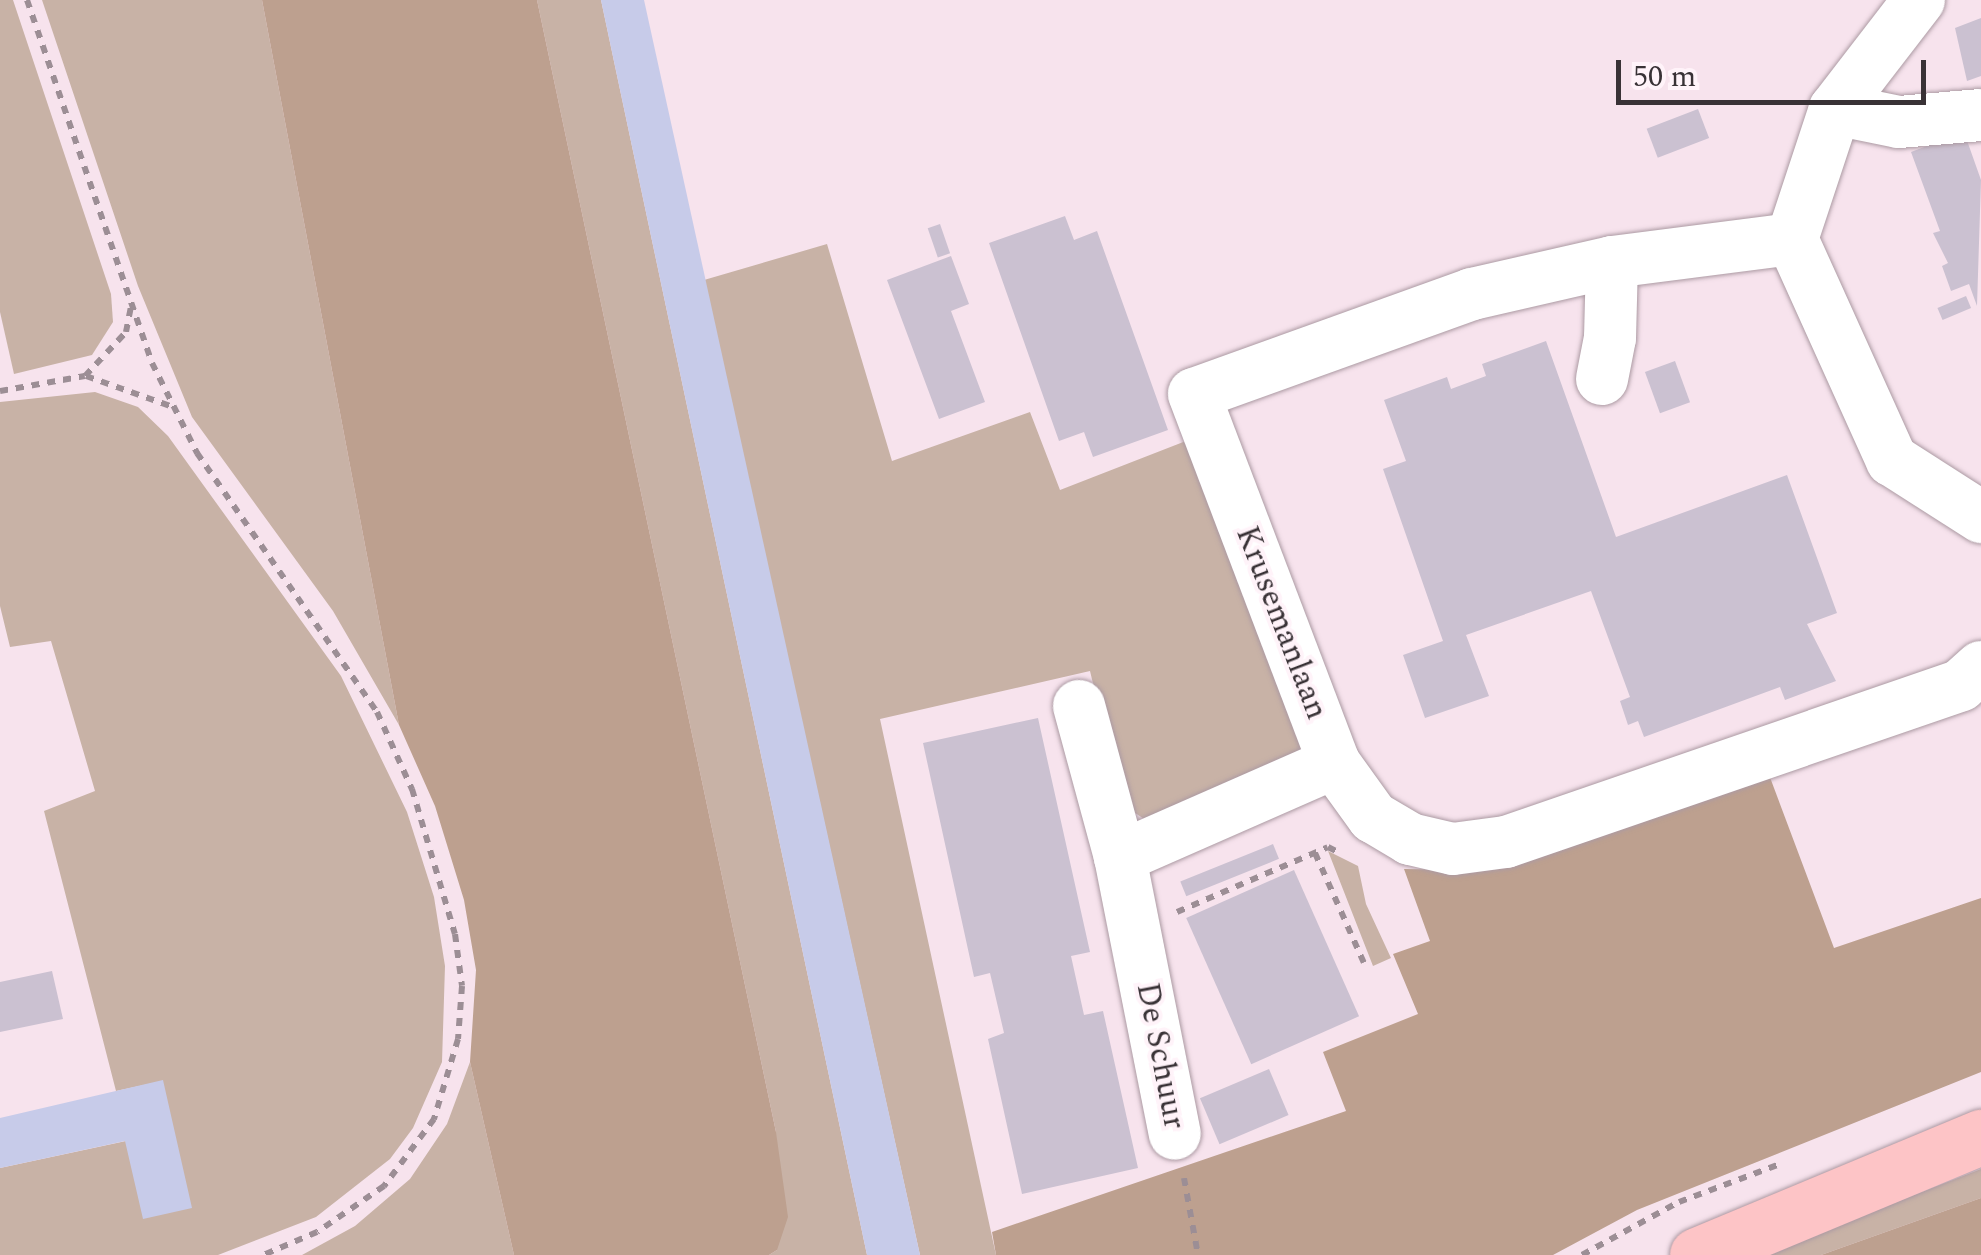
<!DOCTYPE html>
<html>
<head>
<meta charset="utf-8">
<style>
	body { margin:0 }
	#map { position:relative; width:1981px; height:1255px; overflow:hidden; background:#f7e3ed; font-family:Spectral,serif }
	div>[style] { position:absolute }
	.green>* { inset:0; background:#c8b2a6 }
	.forest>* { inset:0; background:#bda08f }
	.water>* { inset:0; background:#c7cbe9 }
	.building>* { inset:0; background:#cbc1d1; transform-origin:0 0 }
	.path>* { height:6px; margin-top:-3px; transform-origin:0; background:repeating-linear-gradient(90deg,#9c8e95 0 8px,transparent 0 16px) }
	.roads { filter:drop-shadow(0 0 2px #ac9aa3) drop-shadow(0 0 2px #ac9aa3) }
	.minor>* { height:52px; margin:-26px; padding:0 26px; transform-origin:26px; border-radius:26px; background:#fff }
	.major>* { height:55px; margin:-27.5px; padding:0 27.5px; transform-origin:27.5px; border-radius:27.5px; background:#fdc4c6 }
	span { translate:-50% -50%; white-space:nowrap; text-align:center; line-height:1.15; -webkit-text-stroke:8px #fff3f9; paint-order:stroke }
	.street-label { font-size:32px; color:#393236 }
	.scale { position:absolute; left:1616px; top:60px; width:310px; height:45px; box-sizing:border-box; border:5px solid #393236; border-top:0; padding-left:12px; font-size:30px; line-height:35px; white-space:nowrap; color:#393236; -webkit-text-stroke:8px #fff3f9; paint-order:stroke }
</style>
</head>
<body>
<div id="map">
	<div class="green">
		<div style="clip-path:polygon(0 0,13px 0,111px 294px,113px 322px,92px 355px,14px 374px,0 312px)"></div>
		<div style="clip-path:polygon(42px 0,262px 0,399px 725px,333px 611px,192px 417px,138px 286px)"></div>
		<div style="clip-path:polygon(537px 0,601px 0,867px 1255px,769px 1255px,777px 1250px,776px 1132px)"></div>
		<div style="clip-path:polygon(827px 244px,892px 461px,1030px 412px,1060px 490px,1191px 439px,1305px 748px,1147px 821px,1122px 804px,1090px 671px,880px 719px,996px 1255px,920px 1255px,704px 280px)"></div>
		<div style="clip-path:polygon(95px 392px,138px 407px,168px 436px,341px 676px,407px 812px,434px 897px,445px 966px,442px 1062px,413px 1128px,390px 1159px,316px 1217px,218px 1255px,0 1255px,0 1168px,126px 1141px,163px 1081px,116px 1091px,44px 811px,95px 791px,51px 641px,10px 647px,0 606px,0 402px)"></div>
		<div style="clip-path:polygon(1328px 851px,1358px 866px,1366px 904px,1391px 958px,1373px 966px)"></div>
		<div style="clip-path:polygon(470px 1062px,514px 1255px,302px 1255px,355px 1226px,410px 1179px,447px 1124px)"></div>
		<div style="clip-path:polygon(1981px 1169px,1981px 1198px,1821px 1255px,1760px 1255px)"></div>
	</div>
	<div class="forest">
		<div style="clip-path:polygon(262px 0,537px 0,776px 1132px,788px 1217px,777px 1250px,769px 1255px,514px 1255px,470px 1062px,476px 970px,464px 900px,435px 806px,399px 725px)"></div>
		<div style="clip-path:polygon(1768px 772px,1834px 948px,1981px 898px,1981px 1072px,1637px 1210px,1553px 1255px,996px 1255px,992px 1232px,1346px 1111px,1323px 1052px,1418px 1014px,1393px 954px,1430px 941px,1404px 869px,1463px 870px)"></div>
		<div style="clip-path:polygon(1981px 1198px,1981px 1255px,1821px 1255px)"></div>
	</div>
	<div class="water">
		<div style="clip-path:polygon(601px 0,644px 0,920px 1255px,867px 1255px)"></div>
		<div style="clip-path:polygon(163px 1080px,192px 1208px,143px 1219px,125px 1141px,0 1168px,0 1118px)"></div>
	</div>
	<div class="building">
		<div style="clip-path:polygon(1981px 18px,1981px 76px,1967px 81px,1955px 28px)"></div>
		<div style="left:1698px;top:109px;width:31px;height:55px;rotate:69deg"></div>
		<div style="clip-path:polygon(1964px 132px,1981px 180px,1977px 306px,1969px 284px,1951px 291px,1942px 266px,1948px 263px,1933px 233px,1940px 231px,1911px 152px)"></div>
		<div style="clip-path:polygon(1065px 216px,1074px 240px,1097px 231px,1168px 430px,1093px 457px,1084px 432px,1059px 441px,989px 243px)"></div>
		<div style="left:940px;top:224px;width:31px;height:13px;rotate:71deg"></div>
		<div style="clip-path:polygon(951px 256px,969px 304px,951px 311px,985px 402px,939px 419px,887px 280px)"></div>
		<div style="left:1966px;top:296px;width:13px;height:31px;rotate:67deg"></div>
		<div style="clip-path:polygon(1546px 341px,1616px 537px,1787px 475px,1837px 613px,1807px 624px,1836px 681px,1785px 700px,1780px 687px,1644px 737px,1638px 721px,1628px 725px,1620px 701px,1630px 697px,1591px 591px,1466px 635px,1489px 696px,1425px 718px,1403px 655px,1443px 641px,1383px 469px,1406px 461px,1384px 400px,1447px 377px,1451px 389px,1486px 376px,1482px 364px)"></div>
		<div style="left:1675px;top:361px;width:44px;height:32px;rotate:70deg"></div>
		<div style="clip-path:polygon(1038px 718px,1090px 952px,1071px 956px,1084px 1015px,1103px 1011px,1138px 1168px,1022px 1194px,988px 1039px,1004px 1033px,990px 973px,974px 977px,923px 743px)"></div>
		<div style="left:1273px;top:844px;width:16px;height:100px;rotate:68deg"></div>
		<div style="left:1294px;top:870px;width:160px;height:118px;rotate:66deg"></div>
		<div style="clip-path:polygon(52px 971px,63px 1019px,0 1032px,0 982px)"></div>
		<div style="left:1269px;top:1069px;width:50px;height:75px;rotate:67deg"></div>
	</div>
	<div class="path">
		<div style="left:27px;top:0;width:384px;rotate:71deg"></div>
		<div style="left:152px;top:363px;width:101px;rotate:63.4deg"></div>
		<div style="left:197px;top:453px;width:315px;rotate:55.2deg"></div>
		<div style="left:377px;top:712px;width:85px;rotate:65.6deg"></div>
		<div style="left:412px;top:789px;width:151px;rotate:73.5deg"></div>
		<div style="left:455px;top:934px;width:52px;rotate:82.3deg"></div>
		<div style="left:462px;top:986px;width:53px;rotate:94.3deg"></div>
		<div style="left:458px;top:1039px;width:84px;rotate:106.7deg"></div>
		<div style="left:434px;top:1119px;width:84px;rotate:126.7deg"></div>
		<div style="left:384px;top:1186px;width:81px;rotate:145.5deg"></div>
		<div style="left:317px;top:1232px;width:59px;rotate:156.9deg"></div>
		<div style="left:86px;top:376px;width:92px;rotate:19.6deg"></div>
		<div style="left:0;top:391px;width:86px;rotate:-10deg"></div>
		<div style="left:85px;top:376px;width:60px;rotate:-47deg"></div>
		<div style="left:126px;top:332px;width:25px;rotate:-79deg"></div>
		<div style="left:1315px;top:853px;width:120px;rotate:66deg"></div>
		<div style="left:1177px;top:912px;width:164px;rotate:-23.3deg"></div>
		<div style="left:1328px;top:847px;width:13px;rotate:27deg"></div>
		<div style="left:1184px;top:1178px;width:78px;rotate:79.7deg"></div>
		<div style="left:1582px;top:1255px;width:111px;rotate:-28.7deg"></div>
		<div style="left:1679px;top:1202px;width:111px;rotate:-20.6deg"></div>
	</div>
	<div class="roads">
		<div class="minor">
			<div style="left:1919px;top:0;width:138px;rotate:127.6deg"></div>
			<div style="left:1835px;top:109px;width:137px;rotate:108.3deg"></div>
			<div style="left:1792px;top:239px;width:243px;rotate:65.7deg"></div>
			<div style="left:1892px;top:460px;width:106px;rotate:32.6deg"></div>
			<div style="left:1835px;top:109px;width:65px;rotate:11.5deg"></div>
			<div style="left:1899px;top:122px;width:82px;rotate:-4.9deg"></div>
			<div style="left:1792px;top:239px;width:181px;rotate:172.7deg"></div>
			<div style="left:1612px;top:262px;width:144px;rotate:167.1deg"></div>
			<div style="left:1472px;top:294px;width:295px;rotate:160.2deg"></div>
			<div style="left:1194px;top:394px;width:395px;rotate:69.2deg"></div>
			<div style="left:1334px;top:763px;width:67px;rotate:54.2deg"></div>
			<div style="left:1373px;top:817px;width:43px;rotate:30.7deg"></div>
			<div style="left:1410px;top:839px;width:44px;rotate:13.1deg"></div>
			<div style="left:1453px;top:849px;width:53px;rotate:-7.5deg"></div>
			<div style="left:1506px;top:842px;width:481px;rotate:-19deg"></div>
			<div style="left:1961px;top:685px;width:27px;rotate:-42deg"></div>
			<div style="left:1602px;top:379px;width:42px;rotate:-79deg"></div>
			<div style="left:1610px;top:338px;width:76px;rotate:-88.5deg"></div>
			<div style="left:1079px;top:706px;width:156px;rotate:74.8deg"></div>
			<div style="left:1120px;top:857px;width:282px;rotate:78.8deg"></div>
			<div style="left:1120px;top:857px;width:234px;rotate:-23.7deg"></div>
		</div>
		<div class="major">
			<div style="left:1697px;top:1255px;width:308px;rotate:-22.6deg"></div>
		</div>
	</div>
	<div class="street-label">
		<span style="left:1281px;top:623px;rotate:69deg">Krusemanlaan</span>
		<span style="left:1160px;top:1056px;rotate:79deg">De Schuur</span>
	</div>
	<div class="scale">50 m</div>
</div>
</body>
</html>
